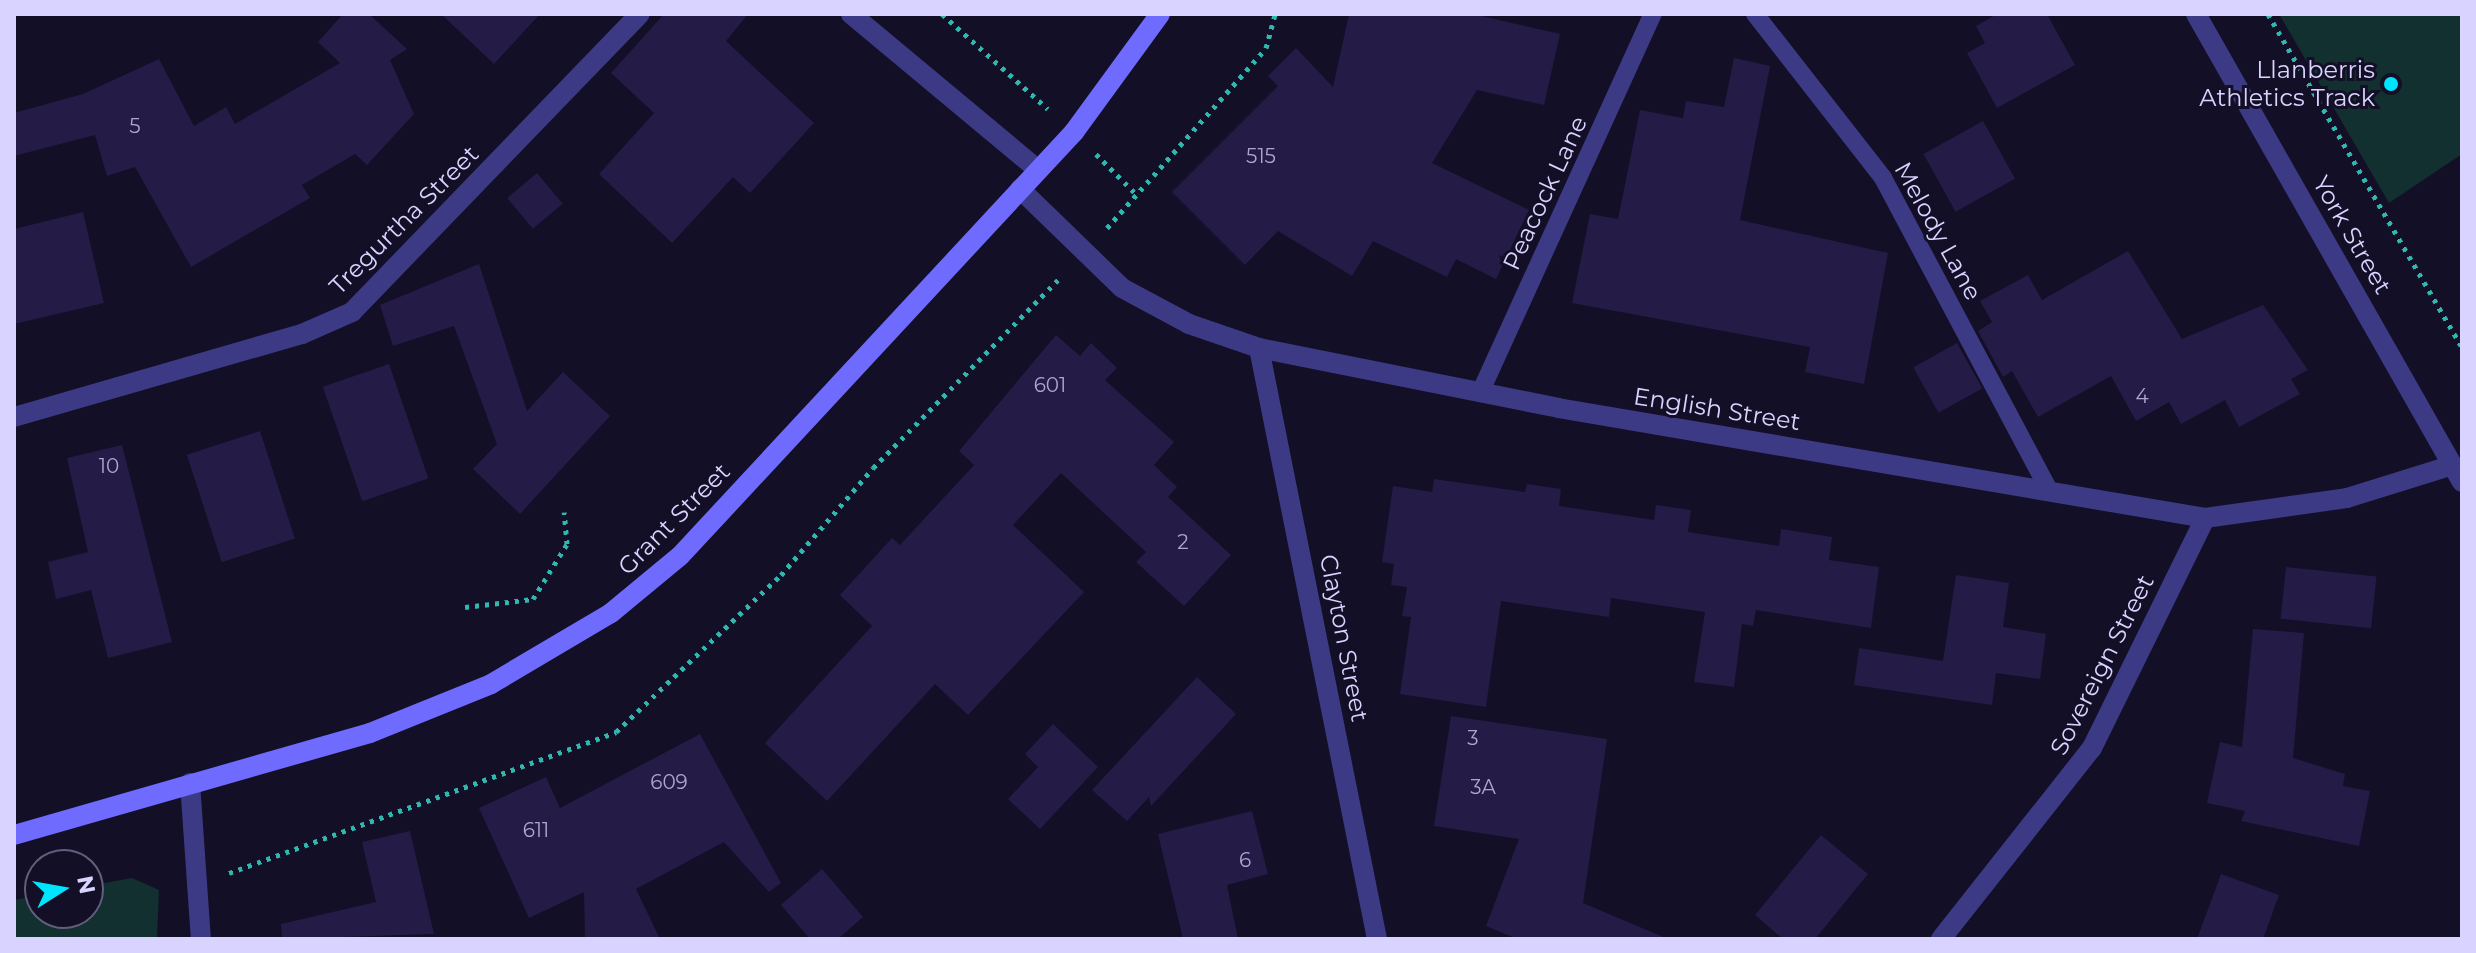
<!DOCTYPE html>
<html>
<head>
<meta charset="utf-8">
<style>
	body { margin:0 }
	#map { position:relative; width:2476px; height:953px; overflow:hidden; background:#130f26; font-family:Montserrat,sans-serif }
	div>[style] { position:absolute }
	.green>* { inset:0; background:#12302f }
	.building>* { inset:0; background:#241b47; transform-origin:0 0 }
	.path>* { height:5px; margin-top:-2.5px; transform-origin:0; background:repeating-linear-gradient(90deg,#2fb8b0 0 4px,transparent 0 10px) }
	.service>* { height:18px; margin:-9px; padding:0 9px; transform-origin:9px; border-radius:9px; background:#3d3a85 }
	.minor>* { height:20px; margin:-10px; padding:0 10px; transform-origin:10px; border-radius:10px; background:#3d3a85 }
	.secondary>* { height:20px; margin:-10px; padding:0 10px; transform-origin:10px; border-radius:10px; background:#6f6bff }
	.dots>* { width:22px; height:22px; translate:-50% -50%; box-sizing:border-box; border:4px solid #130f26; border-radius:50% }
	span { translate:-50% -50%; white-space:nowrap; text-align:center; line-height:1.15; -webkit-text-stroke:6px #130f26; paint-order:stroke }
	.number-label { font-size:20px; color:#aca6d1 }
	.number-label span { -webkit-text-stroke-width:0 }
	.poi-label { font-size:24px; color:#d9d4ff }
	.right { translate:-100% -50%; text-align:right }
	.street-label { font-size:24px; color:#d9d4ff }
	.frame { position:absolute; inset:0; border:16px solid #d9d4ff; pointer-events:none }
	.north { position:absolute; left:24px; top:849px; width:80px; height:80px; box-sizing:border-box; background:#130f26; border:2px solid #625e7d; border-radius:50%; rotate:79deg; font-size:22px; font-weight:700; line-height:32px; text-align:center; color:#d9d4ff }
	.north::after { content:''; display:block; margin:auto; width:28px; height:36px; background:#00e5ff; clip-path:polygon(50% 0,100% 100%,50% 72%,0 100%) }
</style>
</head>
<body>
<div id="map">
	<div class="green">
		<div style="clip-path:polygon(2279px 14px,2462px 14px,2462px 154px,2389px 203px)"></div>
		<div style="clip-path:polygon(132px 878px,159px 890px,157px 939px,14px 939px,14px 900px,40px 895px,40px 913px,88px 913px,88px 886px)"></div>
	</div>
	<div class="building">
		<div style="clip-path:polygon(343px 14px,369px 14px,407px 49px,390px 60px,414px 114px,367px 165px,355px 154px,302px 185px,310px 198px,191px 267px,135px 167px,107px 176px,95px 135px,14px 156px,14px 113px,83px 94px,159px 59px,194px 126px,226px 107px,235px 124px,340px 63px,318px 42px)"></div>
		<div style="clip-path:polygon(441px 14px,540px 14px,494px 64px)"></div>
		<div style="clip-path:polygon(664px 14px,748px 14px,726px 41px,814px 123px,750px 193px,733px 177px,672px 243px,599px 174px,654px 113px,611px 73px)"></div>
		<div style="clip-path:polygon(1349px 14px,1473px 14px,1560px 34px,1544px 105px,1477px 90px,1432px 163px,1529px 210px,1496px 279px,1456px 259px,1447px 277px,1373px 241px,1352px 276px,1278px 231px,1245px 265px,1172px 192px,1278px 86px,1268px 76px,1296px 48px,1333px 87px)"></div>
		<div style="clip-path:polygon(1997px 14px,2047px 14px,2075px 65px,1997px 108px,1967px 53px,1985px 43px,1976px 26px)"></div>
		<div style="clip-path:polygon(1734px 58px,1770px 66px,1740px 220px,1888px 253px,1864px 384px,1805px 372px,1810px 347px,1572px 303px,1590px 214px,1618px 219px,1640px 110px,1683px 118px,1686px 101px,1724px 107px)"></div>
		<div style="left:1983px;top:121px;width:66px;height:68px;rotate:61deg"></div>
		<div style="left:537px;top:173px;width:40px;height:39px;rotate:50deg"></div>
		<div style="clip-path:polygon(83px 212px,104px 303px,14px 324px,14px 229px)"></div>
		<div style="clip-path:polygon(2128px 251px,2182px 339px,2263px 305px,2308px 370px,2291px 379px,2300px 394px,2239px 427px,2225px 400px,2181px 424px,2169px 402px,2136px 421px,2111px 376px,2038px 417px,2012px 371px,2003px 377px,1978px 331px,1992px 322px,1980px 301px,2028px 275px,2042px 300px)"></div>
		<div style="clip-path:polygon(479px 264px,527px 411px,563px 372px,610px 416px,520px 514px,473px 469px,497px 444px,454px 326px,393px 346px,380px 305px)"></div>
		<div style="clip-path:polygon(1056px 335px,1080px 356px,1091px 343px,1117px 368px,1105px 380px,1174px 442px,1154px 465px,1177px 487px,1168px 497px,1231px 555px,1184px 606px,1136px 562px,1146px 552px,1061px 473px,1013px 525px,1084px 592px,968px 715px,935px 684px,827px 801px,765px 743px,872px 626px,840px 595px,892px 538px,900px 545px,974px 465px,959px 451px)"></div>
		<div style="left:1957px;top:343px;width:52px;height:50px;rotate:61deg"></div>
		<div style="left:389px;top:364px;width:121px;height:70px;rotate:71deg"></div>
		<div style="left:260px;top:431px;width:113px;height:77px;rotate:72deg"></div>
		<div style="clip-path:polygon(122px 445px,172px 642px,108px 658px,91px 590px,56px 599px,48px 562px,88px 552px,67px 458px)"></div>
		<div style="clip-path:polygon(1434px 479px,1525px 492px,1527px 484px,1561px 489px,1559px 506px,1654px 520px,1656px 505px,1691px 510px,1688px 532px,1779px 546px,1781px 529px,1832px 537px,1829px 560px,1879px 567px,1871px 628px,1756px 610px,1753px 626px,1742px 624px,1734px 687px,1694px 682px,1705px 612px,1611px 598px,1609px 617px,1501px 601px,1486px 707px,1400px 694px,1411px 617px,1402px 616px,1407px 587px,1391px 585px,1394px 564px,1382px 562px,1393px 486px,1432px 492px)"></div>
		<div style="left:2286px;top:567px;width:91px;height:52px;rotate:6deg"></div>
		<div style="clip-path:polygon(1956px 575px,2009px 583px,2003px 627px,2046px 634px,2040px 679px,1996px 673px,1992px 705px,1854px 685px,1859px 648px,1943px 661px)"></div>
		<div style="clip-path:polygon(2253px 629px,2304px 633px,2293px 758px,2345px 774px,2343px 786px,2370px 791px,2359px 846px,2241px 821px,2245px 811px,2207px 803px,2220px 742px,2242px 747px)"></div>
		<div style="clip-path:polygon(1197px 677px,1236px 714px,1151px 806px,1149px 797px,1127px 821px,1092px 790px)"></div>
		<div style="clip-path:polygon(1451px 716px,1607px 739px,1583px 903px,1668px 939px,1517px 939px,1486px 926px,1519px 839px,1434px 826px)"></div>
		<div style="clip-path:polygon(1053px 724px,1098px 767px,1040px 829px,1008px 799px,1038px 767px,1025px 754px)"></div>
		<div style="clip-path:polygon(700px 734px,781px 883px,769px 892px,724px 842px,636px 889px,660px 939px,585px 939px,584px 892px,529px 918px,479px 808px,546px 777px,560px 808px)"></div>
		<div style="clip-path:polygon(1252px 811px,1268px 874px,1227px 885px,1238px 939px,1183px 939px,1158px 834px)"></div>
		<div style="clip-path:polygon(410px 831px,434px 934px,282px 939px,281px 924px,376px 902px,362px 842px)"></div>
		<div style="clip-path:polygon(1821px 835px,1868px 874px,1815px 939px,1783px 939px,1755px 915px)"></div>
		<div style="clip-path:polygon(822px 869px,863px 917px,838px 939px,810px 939px,781px 905px)"></div>
		<div style="clip-path:polygon(2221px 874px,2279px 895px,2263px 939px,2197px 939px)"></div>
	</div>
	<div class="path">
		<div style="left:942px;top:14px;width:142px;rotate:41.9deg"></div>
		<div style="left:2268px;top:14px;width:385px;rotate:59.8deg"></div>
		<div style="left:1096px;top:154px;width:58px;rotate:45deg"></div>
		<div style="left:1107px;top:228px;width:240px;rotate:-48.5deg"></div>
		<div style="left:1266px;top:48px;width:35px;rotate:-75deg"></div>
		<div style="left:465px;top:607px;width:68px;rotate:-6.7deg"></div>
		<div style="left:533px;top:599px;width:65px;rotate:-58.3deg"></div>
		<div style="left:567px;top:544px;width:32px;rotate:-95deg"></div>
		<div style="left:229px;top:873px;width:412px;rotate:-20deg"></div>
		<div style="left:616px;top:732px;width:228px;rotate:-43.6deg"></div>
		<div style="left:781px;top:575px;width:141px;rotate:-49.3deg"></div>
		<div style="left:873px;top:468px;width:269px;rotate:-45.5deg"></div>
	</div>
	<div class="service">
		<div style="left:1755px;top:14px;width:208px;rotate:52deg"></div>
		<div style="left:1883px;top:178px;width:353px;rotate:62deg"></div>
		<div style="left:1480px;top:393px;width:417px;rotate:-65.5deg"></div>
	</div>
	<div class="minor">
		<div style="left:851px;top:14px;width:244px;rotate:39.8deg"></div>
		<div style="left:2196px;top:14px;width:538px;rotate:60.39deg"></div>
		<div style="left:1020px;top:189px;width:142px;rotate:44.1deg"></div>
		<div style="left:1122px;top:288px;width:76px;rotate:28.2deg"></div>
		<div style="left:1189px;top:324px;width:74px;rotate:18.9deg"></div>
		<div style="left:1259px;top:348px;width:305px;rotate:11.3deg"></div>
		<div style="left:1558px;top:408px;width:656px;rotate:9.65deg"></div>
		<div style="left:2205px;top:518px;width:143px;rotate:-8deg"></div>
		<div style="left:2347px;top:498px;width:111px;rotate:-17.3deg"></div>
		<div style="left:1259px;top:348px;width:603px;rotate:78.71deg"></div>
		<div style="left:14px;top:417px;width:300px;rotate:-16.1deg"></div>
		<div style="left:302px;top:334px;width:55px;rotate:-23.7deg"></div>
		<div style="left:352px;top:312px;width:414px;rotate:-46deg"></div>
		<div style="left:190px;top:783px;width:156px;rotate:86deg"></div>
		<div style="left:1941px;top:939px;width:243px;rotate:-51.7deg"></div>
		<div style="left:2092px;top:748px;width:256px;rotate:-63.8deg"></div>
	</div>
	<div class="secondary">
		<div style="left:14px;top:835px;width:370px;rotate:-16deg"></div>
		<div style="left:370px;top:733px;width:131px;rotate:-22deg"></div>
		<div style="left:491px;top:684px;width:139px;rotate:-30.6deg"></div>
		<div style="left:611px;top:613px;width:89px;rotate:-39.6deg"></div>
		<div style="left:680px;top:556px;width:579px;rotate:-47.1deg"></div>
		<div style="left:1074px;top:132px;width:146px;rotate:-53.9deg"></div>
	</div>
	<div class="dots">
		<div style="left:2391px;top:84px;background:#00e5ff"></div>
	</div>
	<div class="number-label">
		<span style="left:135px;top:126px">5</span>
		<span style="left:1261px;top:156px">515</span>
		<span style="left:1050px;top:385px">601</span>
		<span style="left:2142px;top:396px">4</span>
		<span style="left:109px;top:466px">10</span>
		<span style="left:1183px;top:542px">2</span>
		<span style="left:1473px;top:738px">3</span>
		<span style="left:669px;top:782px">609</span>
		<span style="left:1483px;top:787px">3A</span>
		<span style="left:536px;top:830px">611</span>
		<span style="left:1245px;top:860px">6</span>
	</div>
	<div class="poi-label">
		<span class="right" style="left:2375px;top:84px">Llanberris<br>Athletics Track</span>
	</div>
	<div class="street-label">
		<span style="left:1545px;top:193px;rotate:-65deg">Peacock Lane</span>
		<span style="left:404px;top:220px;rotate:-45deg">Tregurtha Street</span>
		<span style="left:1938px;top:231px;rotate:61deg">Melody Lane</span>
		<span style="left:2352px;top:235px;rotate:60deg">York Street</span>
		<span style="left:1717px;top:409px;rotate:9deg">English Street</span>
		<span style="left:674px;top:519px;rotate:-45deg">Grant Street</span>
		<span style="left:1344px;top:638px;rotate:79deg">Clayton Street</span>
		<span style="left:2102px;top:665px;rotate:-63deg">Sovereign Street</span>
	</div>
	<div class="frame"></div>
	<div class="north">N</div>
</div>
</body>
</html>
